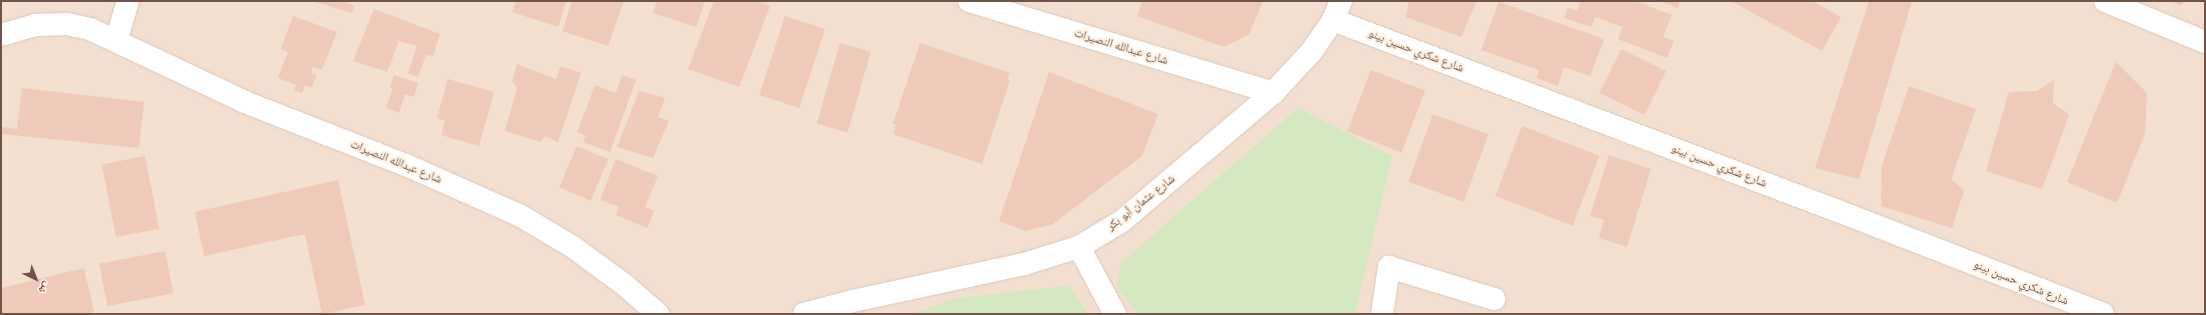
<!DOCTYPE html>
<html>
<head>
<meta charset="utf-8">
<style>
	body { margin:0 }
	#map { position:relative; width:2206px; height:315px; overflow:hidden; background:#fbeee0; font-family:Roboto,"Noto Naskh Arabic",sans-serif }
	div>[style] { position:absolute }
	.residential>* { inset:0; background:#f2dfcf; transform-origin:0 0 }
	.green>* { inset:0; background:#d3e7c0 }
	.building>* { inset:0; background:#efc9b9; transform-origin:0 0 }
	.roads { filter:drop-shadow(0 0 1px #dec9bc) drop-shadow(0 0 1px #dec9bc) }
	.minor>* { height:22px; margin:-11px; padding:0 11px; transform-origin:11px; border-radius:11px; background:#fff }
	span { translate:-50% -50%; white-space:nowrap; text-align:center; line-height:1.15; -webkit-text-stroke:4px #fef2e5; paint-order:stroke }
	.street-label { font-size:12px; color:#705349 }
	.frame { position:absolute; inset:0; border:2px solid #705349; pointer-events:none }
	.north { position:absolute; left:16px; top:259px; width:40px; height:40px; -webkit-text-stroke:3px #fef2e5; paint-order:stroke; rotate:137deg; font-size:11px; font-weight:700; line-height:16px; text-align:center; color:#705349 }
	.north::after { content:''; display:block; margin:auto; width:14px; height:18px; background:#705349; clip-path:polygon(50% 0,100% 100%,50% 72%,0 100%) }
</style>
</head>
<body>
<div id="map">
	<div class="residential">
		<div style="left:1px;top:1px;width:2204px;height:313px"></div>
	</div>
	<div class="green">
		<div style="clip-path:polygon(1298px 108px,1392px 156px,1355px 314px,1138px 314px,1117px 288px,1121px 263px)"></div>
		<div style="clip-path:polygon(1068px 286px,1089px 314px,911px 314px,957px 298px)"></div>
	</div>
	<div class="building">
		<div style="clip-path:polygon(312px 1px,343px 1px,354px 6px,352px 13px)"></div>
		<div style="clip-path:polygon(516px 1px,566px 1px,558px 27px,512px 12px)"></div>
		<div style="clip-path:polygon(572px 1px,624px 1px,608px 46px,562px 31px)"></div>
		<div style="clip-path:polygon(657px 1px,705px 1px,696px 27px,653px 13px)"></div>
		<div style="clip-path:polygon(714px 1px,756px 1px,770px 6px,739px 87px,688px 69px)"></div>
		<div style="clip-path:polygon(1142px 1px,1263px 1px,1249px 34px,1224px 47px,1137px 16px)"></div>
		<div style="clip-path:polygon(1409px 1px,1477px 1px,1461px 37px,1406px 17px)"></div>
		<div style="clip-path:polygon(1581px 1px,1635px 1px,1672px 15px,1663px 37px,1674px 41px,1667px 58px,1618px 39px,1622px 27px,1595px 17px,1591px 27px,1564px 18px,1568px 8px,1577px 11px)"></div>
		<div style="clip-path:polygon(1660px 1px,1680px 1px,1678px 8px)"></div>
		<div style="clip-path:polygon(1731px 1px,1812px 1px,1841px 17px,1822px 51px)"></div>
		<div style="clip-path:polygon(1869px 1px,1912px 1px,1859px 179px,1815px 168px)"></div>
		<div style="clip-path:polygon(2171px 1px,2184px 1px,2181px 6px)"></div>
		<div style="clip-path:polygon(1499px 2px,1604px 39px,1590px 76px,1564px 67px,1558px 86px,1536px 78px,1539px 70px,1481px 50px)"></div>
		<div style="clip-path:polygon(374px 9px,440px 34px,433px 56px,426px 55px,418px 77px,408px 73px,417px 46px,399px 41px,387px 72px,353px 61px)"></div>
		<div style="clip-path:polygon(293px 16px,337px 32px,322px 70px,313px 67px,311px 73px,317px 75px,312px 87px,305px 85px,302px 93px,294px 90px,296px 85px,278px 78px,288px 52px,281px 49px)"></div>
		<div style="left:785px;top:16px;width:42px;height:83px;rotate:18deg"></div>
		<div style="left:840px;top:43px;width:32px;height:84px;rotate:16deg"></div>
		<div style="clip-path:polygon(920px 43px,1010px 73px,1007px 79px,1010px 80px,982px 164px,893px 134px,896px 125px,893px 123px)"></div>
		<div style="left:1621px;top:49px;width:50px;height:49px;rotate:26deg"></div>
		<div style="clip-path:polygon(2116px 62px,2147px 93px,2145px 133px,2117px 203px,2067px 182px)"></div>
		<div style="clip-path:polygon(517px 64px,556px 79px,561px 66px,581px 73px,558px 142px,544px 136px,541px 142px,505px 131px,517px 88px,512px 81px)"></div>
		<div style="left:1371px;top:70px;width:58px;height:66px;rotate:21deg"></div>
		<div style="clip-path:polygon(1049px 72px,1158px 114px,1142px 156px,1053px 224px,1025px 231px,999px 221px)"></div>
		<div style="clip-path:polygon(394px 75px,418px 83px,414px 97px,405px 94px,399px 113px,386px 108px,393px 88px,390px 87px)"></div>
		<div style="clip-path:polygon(622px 75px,636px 80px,610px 152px,583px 142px,586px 136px,577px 132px,595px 85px,616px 93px)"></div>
		<div style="clip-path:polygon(448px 79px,494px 92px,479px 146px,441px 135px,445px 121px,437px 118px)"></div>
		<div style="clip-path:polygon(2054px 80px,2053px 103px,2069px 115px,2042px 189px,1986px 171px,2009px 92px,2037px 91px)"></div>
		<div style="clip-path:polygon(1909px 86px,1976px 109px,1951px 179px,1964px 190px,1952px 228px,1881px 206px,1882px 165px)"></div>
		<div style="clip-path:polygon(22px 88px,144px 102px,139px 148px,2px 134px,3px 127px,17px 129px)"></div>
		<div style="clip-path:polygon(639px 91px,665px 98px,658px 117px,669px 121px,653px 158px,617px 147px)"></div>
		<div style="left:1433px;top:114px;width:59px;height:72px;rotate:20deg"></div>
		<div style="left:1522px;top:126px;width:83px;height:75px;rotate:21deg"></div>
		<div style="left:577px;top:146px;width:34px;height:45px;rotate:23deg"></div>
		<div style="clip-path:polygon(1609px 155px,1651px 169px,1627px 247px,1599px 238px,1604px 220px,1590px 216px)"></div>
		<div style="left:145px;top:156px;width:74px;height:44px;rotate:79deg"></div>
		<div style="clip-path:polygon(616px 159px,658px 176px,645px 207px,654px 211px,647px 228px,616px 215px,619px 207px,600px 200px)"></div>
		<div style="clip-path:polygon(338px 180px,365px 305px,322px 314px,305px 234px,204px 256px,195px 212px)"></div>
		<div style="left:165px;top:251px;width:43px;height:67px;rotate:79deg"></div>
		<div style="clip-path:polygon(84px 268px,94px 312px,84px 314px,1px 314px,1px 288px)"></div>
	</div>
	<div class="roads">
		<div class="minor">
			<div style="left:969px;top:1px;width:318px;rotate:16.8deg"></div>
			<div style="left:2105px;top:1px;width:108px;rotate:22.3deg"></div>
			<div style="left:1333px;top:20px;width:540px;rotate:20.72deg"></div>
			<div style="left:1838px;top:211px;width:284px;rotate:21.2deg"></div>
			<div style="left:1px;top:35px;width:36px;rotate:-16deg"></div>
			<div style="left:36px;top:25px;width:31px;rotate:-2deg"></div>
			<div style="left:67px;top:24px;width:24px;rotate:12deg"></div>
			<div style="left:90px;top:29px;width:171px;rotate:25.2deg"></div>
			<div style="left:245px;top:102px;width:173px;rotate:21.4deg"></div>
			<div style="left:406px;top:165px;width:124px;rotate:23.9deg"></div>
			<div style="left:519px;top:215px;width:63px;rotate:30.7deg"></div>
			<div style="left:573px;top:247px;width:66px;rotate:36.3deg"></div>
			<div style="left:626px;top:286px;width:43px;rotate:41.2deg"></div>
			<div style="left:116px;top:41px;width:42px;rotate:-73.3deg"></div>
			<div style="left:1079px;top:247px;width:76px;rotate:61.8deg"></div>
			<div style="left:804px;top:314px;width:51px;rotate:-14.9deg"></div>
			<div style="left:853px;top:301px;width:175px;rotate:-12.2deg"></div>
			<div style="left:1024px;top:264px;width:58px;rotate:-17.2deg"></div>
			<div style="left:1079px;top:247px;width:50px;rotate:-31.2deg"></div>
			<div style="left:1122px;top:221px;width:198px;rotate:-40.3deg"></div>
			<div style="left:1273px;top:93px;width:56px;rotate:-47.2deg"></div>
			<div style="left:1311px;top:52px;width:39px;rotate:-55deg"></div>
			<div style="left:1333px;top:20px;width:21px;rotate:-67deg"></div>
			<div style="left:1382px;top:314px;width:48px;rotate:-81.5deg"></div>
			<div style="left:1389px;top:267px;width:110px;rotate:16.9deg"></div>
		</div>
	</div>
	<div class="street-label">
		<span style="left:1121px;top:47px;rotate:17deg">شارع عبدالله النصيرات</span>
		<span style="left:1416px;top:51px;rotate:21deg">شارع شكري حسين بينو</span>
		<span style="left:396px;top:162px;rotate:22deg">شارع عبدالله النصيرات</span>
		<span style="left:1719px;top:166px;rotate:21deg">شارع شكري حسين بينو</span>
		<span style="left:1141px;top:203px;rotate:-38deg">شارع عثمان أبو بكر</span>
		<span style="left:2021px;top:283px;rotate:22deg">شارع شكري حسين بينو</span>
	</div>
	<div class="frame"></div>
	<div class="north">ش</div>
</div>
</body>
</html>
